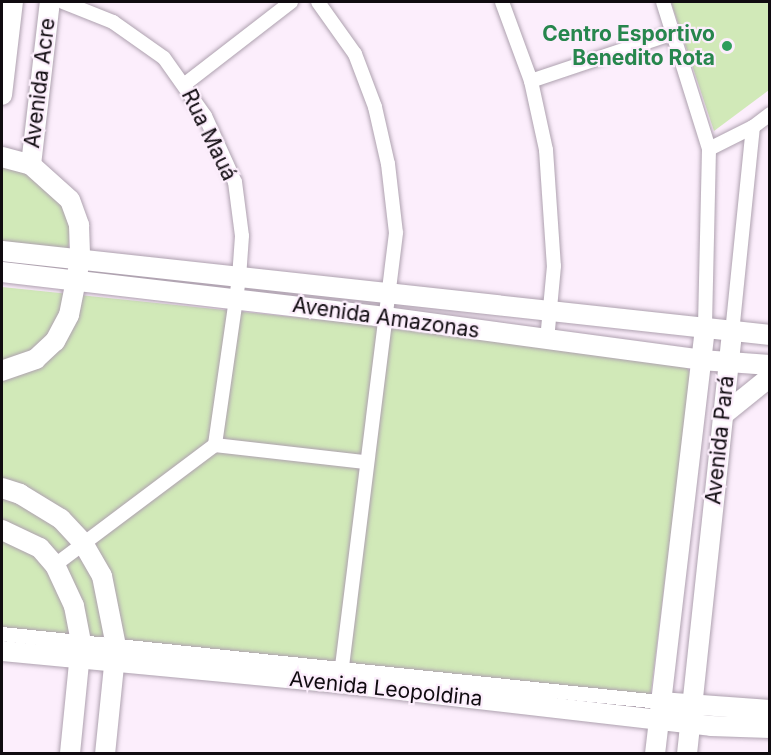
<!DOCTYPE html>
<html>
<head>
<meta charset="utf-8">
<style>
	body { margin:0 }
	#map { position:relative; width:771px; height:755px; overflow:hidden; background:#fceefc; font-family:Inter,sans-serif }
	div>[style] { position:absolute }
	.green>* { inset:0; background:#d1e9b8 }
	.roads { filter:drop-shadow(0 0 2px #aea1af) drop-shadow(0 0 2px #aea1af) }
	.street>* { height:14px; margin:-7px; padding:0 7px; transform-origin:7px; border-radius:7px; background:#fff }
	.secondary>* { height:20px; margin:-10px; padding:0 10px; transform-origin:10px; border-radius:10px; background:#fff }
	.dots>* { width:16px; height:16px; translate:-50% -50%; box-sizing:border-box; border:3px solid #fceefc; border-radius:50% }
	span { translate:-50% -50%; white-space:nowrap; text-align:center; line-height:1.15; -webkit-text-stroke:4.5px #fceefc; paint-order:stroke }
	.leisure-label { font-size:21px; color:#27864d; font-weight:700 }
	.right { translate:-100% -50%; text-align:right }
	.street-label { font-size:21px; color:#100b10 }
	.frame { position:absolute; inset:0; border:3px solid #100b10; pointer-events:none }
</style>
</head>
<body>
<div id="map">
	<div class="green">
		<div style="clip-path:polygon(671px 2px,769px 2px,769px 90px,714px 131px)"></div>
		<div style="clip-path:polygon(2px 164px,30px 169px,52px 186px,71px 224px,68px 251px,2px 241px)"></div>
		<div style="clip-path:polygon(2px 287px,546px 343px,685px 365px,691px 374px,647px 723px,2px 651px)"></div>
	</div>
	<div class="roads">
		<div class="street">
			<div style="left:63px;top:2px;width:54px;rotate:21.8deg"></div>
			<div style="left:113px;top:22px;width:62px;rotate:35.2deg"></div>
			<div style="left:164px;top:58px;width:71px;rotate:54.7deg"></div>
			<div style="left:205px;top:116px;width:72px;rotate:65.6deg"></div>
			<div style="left:235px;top:182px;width:54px;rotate:82.6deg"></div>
			<div style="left:242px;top:236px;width:42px;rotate:94.1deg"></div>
			<div style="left:239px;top:278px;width:169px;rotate:98.2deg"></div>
			<div style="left:215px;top:445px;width:151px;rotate:6.5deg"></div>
			<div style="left:318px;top:2px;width:64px;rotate:54.6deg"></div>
			<div style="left:355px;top:54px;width:57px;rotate:69.3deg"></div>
			<div style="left:375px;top:107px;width:58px;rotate:77.2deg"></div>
			<div style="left:388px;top:164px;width:69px;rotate:83.4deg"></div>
			<div style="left:396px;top:233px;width:437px;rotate:97.1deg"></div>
			<div style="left:502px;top:2px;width:84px;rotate:69.8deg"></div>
			<div style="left:531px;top:81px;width:71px;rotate:77.7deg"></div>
			<div style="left:546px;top:150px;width:116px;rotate:86.1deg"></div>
			<div style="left:554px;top:266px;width:74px;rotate:95.4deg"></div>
			<div style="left:663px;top:2px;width:154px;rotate:72.6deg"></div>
			<div style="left:709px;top:149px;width:181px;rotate:91.3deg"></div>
			<div style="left:531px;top:81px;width:151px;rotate:-18.6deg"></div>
			<div style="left:185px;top:84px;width:134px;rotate:-37.7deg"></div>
			<div style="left:709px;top:149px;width:49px;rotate:-26.6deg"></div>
			<div style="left:753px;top:127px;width:21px;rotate:-37deg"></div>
			<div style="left:732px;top:333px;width:207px;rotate:-84.2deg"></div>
			<div style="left:55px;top:565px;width:200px;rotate:-36.9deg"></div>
			<div style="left:2px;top:634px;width:662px;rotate:5.9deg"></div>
		</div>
		<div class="secondary">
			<div style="left:2px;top:95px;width:94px;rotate:-83.3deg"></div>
			<div style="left:2px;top:157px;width:30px;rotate:15deg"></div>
			<div style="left:31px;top:165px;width:52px;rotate:41.9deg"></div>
			<div style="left:70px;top:200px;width:27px;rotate:70deg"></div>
			<div style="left:79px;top:225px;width:35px;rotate:88deg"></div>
			<div style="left:80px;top:260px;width:56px;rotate:101.3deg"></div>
			<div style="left:69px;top:315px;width:30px;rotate:118deg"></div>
			<div style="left:55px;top:341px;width:26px;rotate:137deg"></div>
			<div style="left:36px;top:359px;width:36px;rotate:161deg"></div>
			<div style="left:31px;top:165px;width:164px;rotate:-83.4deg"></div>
			<div style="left:2px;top:251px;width:773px;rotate:6.24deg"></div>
			<div style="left:2px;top:272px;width:386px;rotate:6.7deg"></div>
			<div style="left:385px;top:317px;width:319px;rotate:7.7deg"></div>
			<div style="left:701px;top:360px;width:69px;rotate:4.1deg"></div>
			<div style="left:723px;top:415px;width:60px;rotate:-39deg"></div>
			<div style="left:2px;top:488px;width:19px;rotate:18deg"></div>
			<div style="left:20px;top:494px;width:48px;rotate:31.4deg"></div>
			<div style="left:61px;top:519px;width:33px;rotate:47deg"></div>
			<div style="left:83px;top:543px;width:38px;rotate:60deg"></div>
			<div style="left:102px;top:576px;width:71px;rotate:78.7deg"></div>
			<div style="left:116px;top:646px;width:109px;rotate:95.8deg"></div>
			<div style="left:2px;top:530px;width:42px;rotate:25.3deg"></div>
			<div style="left:40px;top:548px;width:23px;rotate:49deg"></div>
			<div style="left:55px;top:565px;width:45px;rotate:65.1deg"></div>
			<div style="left:74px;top:606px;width:38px;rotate:79deg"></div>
			<div style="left:81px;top:643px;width:112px;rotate:95.7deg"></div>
			<div style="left:2px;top:651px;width:340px;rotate:5.4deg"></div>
			<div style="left:340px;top:683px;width:373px;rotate:6.6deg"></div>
			<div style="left:711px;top:726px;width:59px;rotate:1.9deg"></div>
			<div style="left:660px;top:702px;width:110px;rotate:4.2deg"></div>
			<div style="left:655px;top:754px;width:427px;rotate:-83.3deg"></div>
			<div style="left:687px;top:754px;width:423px;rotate:-83.9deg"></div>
		</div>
	</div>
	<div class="dots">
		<div style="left:727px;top:46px;background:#2e9e5b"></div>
	</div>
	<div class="leisure-label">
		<span class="right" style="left:715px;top:46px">Centro Esportivo<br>Benedito Rota</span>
	</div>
	<div class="street-label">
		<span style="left:40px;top:83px;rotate:-83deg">Avenida Acre</span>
		<span style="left:209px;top:135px;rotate:64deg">Rua Mauá</span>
		<span style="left:386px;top:318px;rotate:8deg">Avenida Amazonas</span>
		<span style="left:720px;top:440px;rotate:-84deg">Avenida Pará</span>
		<span style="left:386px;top:689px;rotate:6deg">Avenida Leopoldina</span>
	</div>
	<div class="frame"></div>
</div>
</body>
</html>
